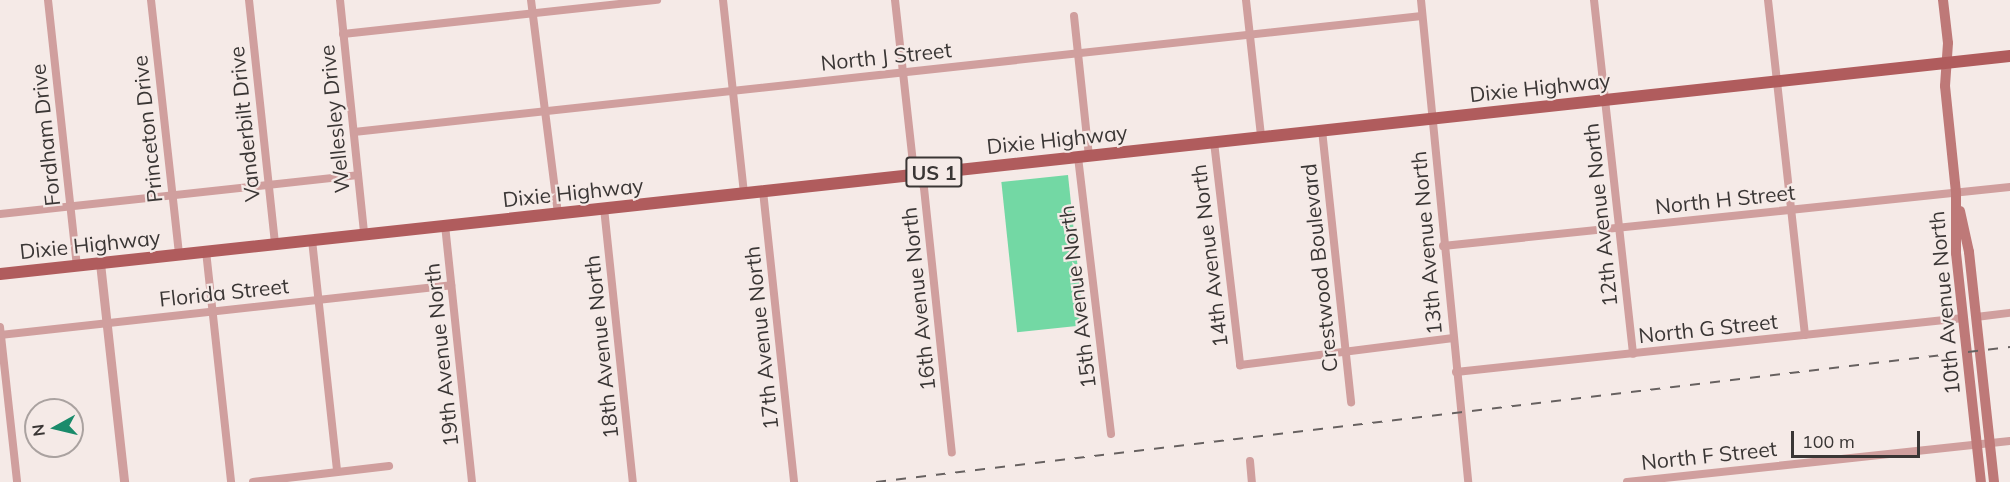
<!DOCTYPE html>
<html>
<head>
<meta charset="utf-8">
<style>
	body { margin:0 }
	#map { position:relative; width:2010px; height:482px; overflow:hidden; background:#f5eae7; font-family:Mulish,sans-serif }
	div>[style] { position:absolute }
	.green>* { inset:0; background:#73d8a4; transform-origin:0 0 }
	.minor>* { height:8px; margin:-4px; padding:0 4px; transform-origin:4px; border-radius:4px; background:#d09f9e }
	.tertiary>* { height:9px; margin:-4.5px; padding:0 4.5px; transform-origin:4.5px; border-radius:4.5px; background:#d09f9e }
	.secondary>* { height:10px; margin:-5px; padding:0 5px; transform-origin:5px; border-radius:5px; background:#be7978 }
	.primary>* { height:12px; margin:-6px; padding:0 6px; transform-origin:6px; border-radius:6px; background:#b05c5d }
	.rail>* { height:2px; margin-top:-1px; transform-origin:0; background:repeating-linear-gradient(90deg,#676160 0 10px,transparent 0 20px) }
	span { translate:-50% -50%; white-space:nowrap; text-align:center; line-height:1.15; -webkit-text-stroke:4.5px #f5eae7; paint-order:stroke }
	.shield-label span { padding:2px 4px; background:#f5eae7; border:2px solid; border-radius:4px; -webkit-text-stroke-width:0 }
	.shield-label { font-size:20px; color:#3a3635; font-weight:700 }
	.street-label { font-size:21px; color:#3a3635 }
	.north { position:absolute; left:24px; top:398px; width:60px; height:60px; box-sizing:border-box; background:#f5eae7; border:2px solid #aaa2a0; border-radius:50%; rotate:262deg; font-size:16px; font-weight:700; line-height:24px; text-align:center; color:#3a3635 }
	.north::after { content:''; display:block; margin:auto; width:21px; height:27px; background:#1a8b6b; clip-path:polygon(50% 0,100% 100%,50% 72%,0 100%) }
	.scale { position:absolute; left:1791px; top:431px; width:129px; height:27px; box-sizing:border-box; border:3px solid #3a3635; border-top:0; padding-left:8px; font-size:18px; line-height:21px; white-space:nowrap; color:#3a3635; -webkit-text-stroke:4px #f5eae7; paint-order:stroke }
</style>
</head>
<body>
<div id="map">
	<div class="green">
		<div style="left:1068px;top:175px;width:151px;height:67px;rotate:84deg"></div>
	</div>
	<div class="minor">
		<div style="left:48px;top:0;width:267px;rotate:83.8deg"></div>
		<div style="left:151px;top:0;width:256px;rotate:83.7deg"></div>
		<div style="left:249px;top:0;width:245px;rotate:83.9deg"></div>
		<div style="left:340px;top:0;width:235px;rotate:84.1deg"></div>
		<div style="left:531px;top:0;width:215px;rotate:82.8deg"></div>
		<div style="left:723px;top:0;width:194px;rotate:83.8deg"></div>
		<div style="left:895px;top:0;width:164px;rotate:83.7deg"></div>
		<div style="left:913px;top:163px;width:27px;rotate:66deg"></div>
		<div style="left:924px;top:188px;width:266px;rotate:84deg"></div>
		<div style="left:1246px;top:0;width:137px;rotate:83.7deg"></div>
		<div style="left:1421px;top:0;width:484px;rotate:84.4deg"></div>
		<div style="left:1594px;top:0;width:356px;rotate:83.7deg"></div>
		<div style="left:1768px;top:0;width:337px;rotate:83.7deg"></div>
		<div style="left:1074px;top:16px;width:141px;rotate:83.9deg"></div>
		<div style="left:343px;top:34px;width:316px;rotate:-6.2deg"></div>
		<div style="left:1322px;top:130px;width:274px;rotate:83.9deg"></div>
		<div style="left:354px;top:132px;width:1074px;rotate:-6.2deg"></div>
		<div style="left:1214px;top:142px;width:225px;rotate:83.3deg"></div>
		<div style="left:1240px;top:365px;width:215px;rotate:-7.2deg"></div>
		<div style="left:1078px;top:157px;width:279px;rotate:83.2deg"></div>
		<div style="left:763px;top:191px;width:293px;rotate:83.9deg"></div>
		<div style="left:604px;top:208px;width:276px;rotate:84deg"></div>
		<div style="left:0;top:214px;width:360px;rotate:-6.2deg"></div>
		<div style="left:445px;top:225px;width:258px;rotate:84deg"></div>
		<div style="left:312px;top:240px;width:233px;rotate:83.8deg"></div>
		<div style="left:1443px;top:246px;width:570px;rotate:-5.94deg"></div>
		<div style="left:206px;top:251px;width:232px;rotate:83.8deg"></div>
		<div style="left:1976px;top:317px;width:34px;rotate:-7deg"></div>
		<div style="left:0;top:327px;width:156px;rotate:83.7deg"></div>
		<div style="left:0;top:335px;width:454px;rotate:-6.3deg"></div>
		<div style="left:1456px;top:372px;width:510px;rotate:-6.08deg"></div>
		<div style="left:1250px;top:461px;width:21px;rotate:85deg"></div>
		<div style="left:253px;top:482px;width:137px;rotate:-6.7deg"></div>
		<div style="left:1627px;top:482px;width:385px;rotate:-6.1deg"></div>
	</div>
	<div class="tertiary">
		<div style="left:100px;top:263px;width:220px;rotate:83.7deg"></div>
	</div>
	<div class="secondary">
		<div style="left:1943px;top:0;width:43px;rotate:83.4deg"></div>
		<div style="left:1948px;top:43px;width:43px;rotate:94deg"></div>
		<div style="left:1945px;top:86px;width:108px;rotate:84.1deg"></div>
		<div style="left:1956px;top:193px;width:60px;rotate:90deg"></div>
		<div style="left:1956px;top:253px;width:230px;rotate:83.8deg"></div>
		<div style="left:1960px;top:211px;width:42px;rotate:77.6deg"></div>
		<div style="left:1969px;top:252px;width:231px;rotate:83.8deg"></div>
	</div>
	<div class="primary">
		<div style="left:0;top:274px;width:2022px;rotate:-6.19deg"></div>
	</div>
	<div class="rail">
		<div style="left:876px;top:482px;width:1142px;rotate:-6.79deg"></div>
	</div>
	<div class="shield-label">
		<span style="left:934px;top:172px">US 1</span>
	</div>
	<div class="street-label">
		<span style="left:886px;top:56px;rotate:-6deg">North J Street</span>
		<span style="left:1540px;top:87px;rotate:-6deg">Dixie Highway</span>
		<span style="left:334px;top:119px;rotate:-96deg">Wellesley Drive</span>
		<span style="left:244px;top:124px;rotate:-96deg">Vanderbilt Drive</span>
		<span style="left:147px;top:129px;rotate:-96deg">Princeton Drive</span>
		<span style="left:45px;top:135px;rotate:-96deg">Fordham Drive</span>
		<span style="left:1057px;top:139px;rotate:-6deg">Dixie Highway</span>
		<span style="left:573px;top:192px;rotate:-6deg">Dixie Highway</span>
		<span style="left:1725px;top:199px;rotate:-6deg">North H Street</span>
		<span style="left:1600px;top:215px;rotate:-96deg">12th Avenue North</span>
		<span style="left:1426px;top:243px;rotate:-95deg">13th Avenue North</span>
		<span style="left:90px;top:244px;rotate:-6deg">Dixie Highway</span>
		<span style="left:1209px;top:256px;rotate:-97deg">14th Avenue North</span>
		<span style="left:1319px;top:268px;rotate:-96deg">Crestwood Boulevard</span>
		<span style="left:224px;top:292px;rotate:-6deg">Florida Street</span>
		<span style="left:1077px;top:297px;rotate:-97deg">15th Avenue North</span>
		<span style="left:918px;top:299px;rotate:-96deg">16th Avenue North</span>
		<span style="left:1944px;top:303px;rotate:-95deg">10th Avenue North</span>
		<span style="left:1708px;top:328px;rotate:-6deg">North G Street</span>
		<span style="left:761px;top:338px;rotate:-96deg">17th Avenue North</span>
		<span style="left:601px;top:347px;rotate:-96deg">18th Avenue North</span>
		<span style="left:441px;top:355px;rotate:-96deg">19th Avenue North</span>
		<span style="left:1709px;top:455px;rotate:-6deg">North F Street</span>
	</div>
	<div class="north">N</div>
	<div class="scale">100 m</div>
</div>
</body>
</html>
